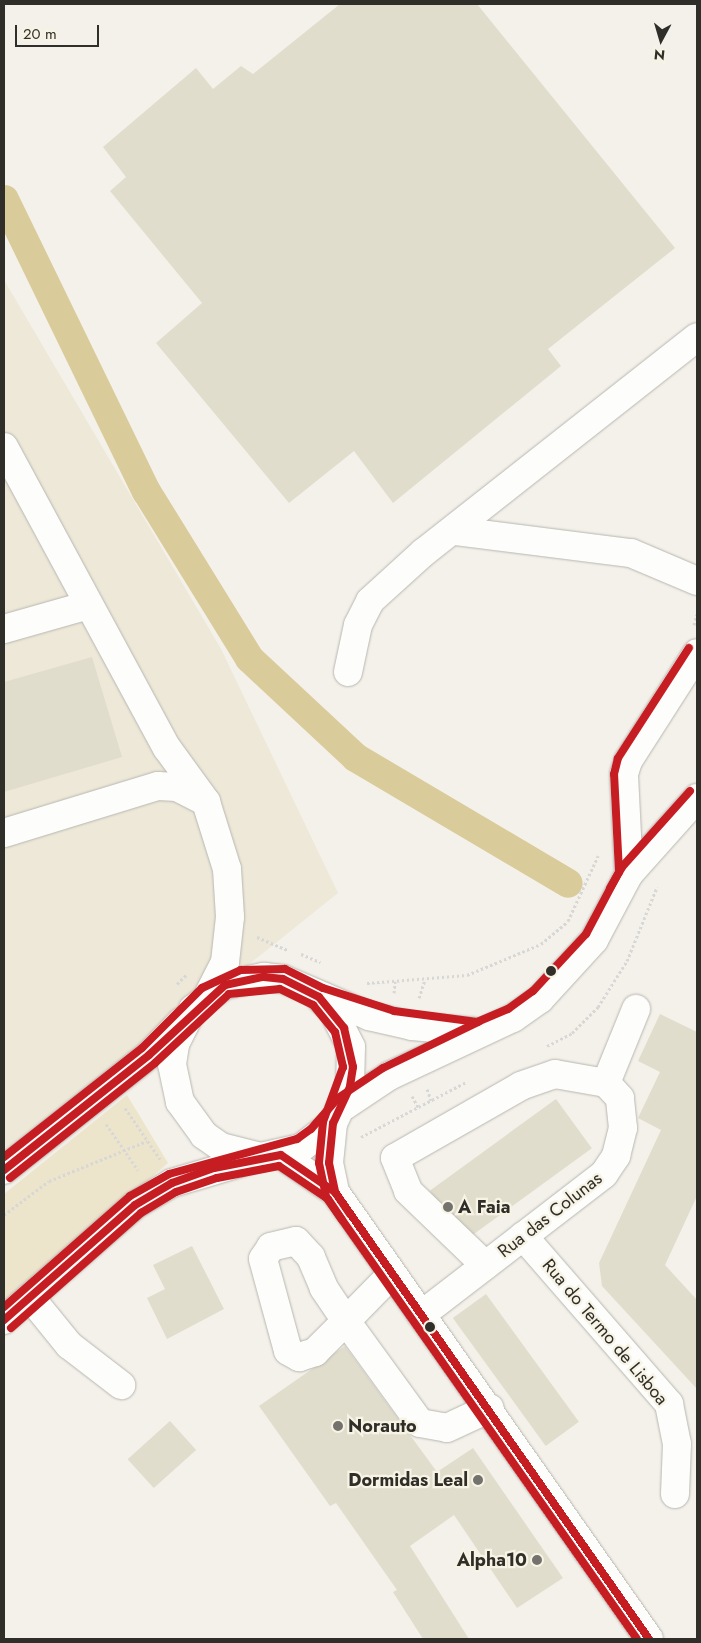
<!DOCTYPE html>
<html>
<head>
<meta charset="utf-8">
<style>
	body { margin:0 }
	#map { position:relative; width:701px; height:1643px; overflow:hidden; background:#f3f1e9; font-family:Jost,sans-serif }
	div>[style] { position:absolute }
	.built>* { inset:0; background:#ede8d8 }
	.green>* { inset:0; background:#ece4cb }
	.canal>* { height:29px; margin:-14.5px; padding:0 14.5px; transform-origin:14.5px; border-radius:14.5px; background:#dacb9b }
	.building>* { inset:0; background:#e1ddcc; transform-origin:0 0 }
	.path>* { height:3px; margin-top:-1.5px; transform-origin:0; background:repeating-linear-gradient(90deg,#d7d7d5 0 2.5px,transparent 0 5px) }
	.roads { filter:drop-shadow(0 0 1px #b8b6b0) drop-shadow(0 0 1px #b8b6b0) }
	.minor>* { height:28px; margin:-14px; padding:0 14px; transform-origin:14px; border-radius:14px; background:#fdfdfc }
	.major>* { height:28px; margin:-14px; padding:0 14px; transform-origin:14px; border-radius:14px; background:#fdfdfc }
	.bus-1>* { height:8px; margin:-4px; padding:0 4px; transform-origin:4px; border-radius:4px; background:#c61d23 }
	.bus-2>* { height:8px; margin:-4px; padding:0 4px; transform-origin:4px; border-radius:4px; background:#c61d23 }
	.bus-3>* { height:8px; margin:-4px; padding:0 4px; transform-origin:4px; border-radius:4px; background:#c61d23 }
	.dots>* { width:14px; height:14px; translate:-50% -50%; box-sizing:border-box; border:2px solid #f7f3e5; border-radius:50% }
	span { translate:-50% -50%; white-space:nowrap; text-align:center; line-height:1.15; -webkit-text-stroke:4.5px #f7f3e5; paint-order:stroke }
	.poi-label { font-size:18px; color:#302e29; font-weight:700 }
	.left { translate:0 -50%; text-align:left }
	.right { translate:-100% -50%; text-align:right }
	.street-label { font-size:18px; color:#302e29 }
	.frame { position:absolute; inset:0; border:5px solid #302e29; pointer-events:none }
	.north { position:absolute; left:636px; top:15px; width:50px; height:50px; -webkit-text-stroke:4px #f7f3e5; paint-order:stroke; rotate:186deg; font-size:14px; font-weight:700; line-height:20px; text-align:center; color:#302e29 }
	.north::after { content:''; display:block; margin:auto; width:18px; height:22px; background:#302e29; clip-path:polygon(50% 0,100% 100%,50% 72%,0 100%) }
	.scale { position:absolute; left:15px; top:25px; width:84px; height:22px; box-sizing:border-box; border:2px solid #302e29; border-top:0; padding-left:6px; font-size:15px; line-height:18px; white-space:nowrap; color:#302e29; -webkit-text-stroke:4px #f7f3e5; paint-order:stroke }
</style>
</head>
<body>
<div id="map">
	<div class="built">
		<div style="clip-path:polygon(4px 280px,221px 649px,338px 893px,4px 1160px)"></div>
	</div>
	<div class="green">
		<div style="clip-path:polygon(127px 1095px,168px 1163px,4px 1304px,4px 1194px)"></div>
	</div>
	<div class="canal">
		<div style="left:4px;top:199px;width:325px;rotate:64.1deg"></div>
		<div style="left:146px;top:491px;width:196px;rotate:58.3deg"></div>
		<div style="left:249px;top:658px;width:145px;rotate:43deg"></div>
		<div style="left:355px;top:757px;width:247px;rotate:30.6deg"></div>
	</div>
	<div class="building">
		<div style="clip-path:polygon(340px 4px,477px 4px,675px 248px,548px 349px,561px 366px,393px 503px,354px 451px,289px 503px,156px 343px,202px 303px,110px 191px,126px 177px,103px 147px,196px 68px,213px 89px,241px 66px,253px 74px)"></div>
		<div style="clip-path:polygon(92px 657px,122px 757px,4px 792px,4px 682px)"></div>
		<div style="clip-path:polygon(660px 1014px,697px 1032px,697px 1196px,665px 1265px,697px 1300px,697px 1389px,602px 1286px,599px 1263px,661px 1130px,638px 1118px,660px 1072px,638px 1061px)"></div>
		<div style="left:556px;top:1099px;width:61px;height:156px;rotate:54deg"></div>
		<div style="clip-path:polygon(192px 1246px,224px 1309px,167px 1339px,147px 1298px,165px 1289px,153px 1265px)"></div>
		<div style="left:486px;top:1294px;width:158px;height:41px;rotate:54deg"></div>
		<div style="clip-path:polygon(345px 1346px,437px 1472px,473px 1448px,563px 1578px,517px 1608px,454px 1515px,410px 1546px,469px 1639px,423px 1639px,393px 1592px,397px 1590px,336px 1503px,330px 1506px,259px 1406px)"></div>
		<div style="left:170px;top:1421px;width:39px;height:57px;rotate:48deg"></div>
	</div>
	<div class="path">
		<div style="left:694px;top:625px;width:11px;rotate:-75deg"></div>
		<div style="left:257px;top:937px;width:34px;rotate:23deg"></div>
		<div style="left:301px;top:954px;width:21px;rotate:23deg"></div>
		<div style="left:367px;top:983px;width:100px;rotate:-4.6deg"></div>
		<div style="left:467px;top:975px;width:80px;rotate:-22.7deg"></div>
		<div style="left:541px;top:944px;width:35px;rotate:-40deg"></div>
		<div style="left:568px;top:921px;width:72px;rotate:-65.2deg"></div>
		<div style="left:177px;top:984px;width:14px;rotate:-45deg"></div>
		<div style="left:394px;top:993px;width:12px;rotate:-85deg"></div>
		<div style="left:419px;top:998px;width:20px;rotate:-72deg"></div>
		<div style="left:547px;top:1046px;width:28px;rotate:-27deg"></div>
		<div style="left:572px;top:1033px;width:37px;rotate:-45deg"></div>
		<div style="left:598px;top:1007px;width:54px;rotate:-57.8deg"></div>
		<div style="left:627px;top:961px;width:80px;rotate:-67.9deg"></div>
		<div style="left:427px;top:1089px;width:12px;rotate:70deg"></div>
		<div style="left:412px;top:1096px;width:13px;rotate:61deg"></div>
		<div style="left:125px;top:1108px;width:62px;rotate:55.5deg"></div>
		<div style="left:106px;top:1124px;width:56px;rotate:55.2deg"></div>
		<div style="left:361px;top:1137px;width:119px;rotate:-27.6deg"></div>
		<div style="left:4px;top:1215px;width:56px;rotate:-37.1deg"></div>
		<div style="left:49px;top:1181px;width:106px;rotate:-22.2deg"></div>
	</div>
	<div class="roads">
		<div class="minor">
			<div style="left:4px;top:447px;width:342px;rotate:61.6deg"></div>
			<div style="left:167px;top:748px;width:63px;rotate:54deg"></div>
			<div style="left:456px;top:531px;width:176px;rotate:7.2deg"></div>
			<div style="left:631px;top:553px;width:72px;rotate:23deg"></div>
			<div style="left:4px;top:629px;width:87px;rotate:-15.9deg"></div>
			<div style="left:348px;top:672px;width:48px;rotate:-78deg"></div>
			<div style="left:358px;top:625px;width:27px;rotate:-63deg"></div>
			<div style="left:370px;top:601px;width:73px;rotate:-42.2deg"></div>
			<div style="left:424px;top:552px;width:347px;rotate:-38.2deg"></div>
			<div style="left:4px;top:833px;width:161px;rotate:-17deg"></div>
			<div style="left:158px;top:786px;width:19px;rotate:3deg"></div>
			<div style="left:177px;top:787px;width:33px;rotate:27deg"></div>
			<div style="left:206px;top:802px;width:70px;rotate:72.6deg"></div>
			<div style="left:227px;top:869px;width:48px;rotate:86.4deg"></div>
			<div style="left:230px;top:917px;width:45px;rotate:96.3deg"></div>
			<div style="left:225px;top:962px;width:38px;rotate:117deg"></div>
			<div style="left:606px;top:1083px;width:80px;rotate:-67.9deg"></div>
			<div style="left:523px;top:1236px;width:223px;rotate:49deg"></div>
			<div style="left:669px;top:1404px;width:41px;rotate:78.7deg"></div>
			<div style="left:677px;top:1444px;width:50px;rotate:92.3deg"></div>
			<div style="left:392px;top:1274px;width:66px;rotate:134.4deg"></div>
			<div style="left:346px;top:1321px;width:40px;rotate:-124deg"></div>
			<div style="left:324px;top:1288px;width:34px;rotate:-113deg"></div>
			<div style="left:311px;top:1257px;width:22px;rotate:-133deg"></div>
			<div style="left:296px;top:1241px;width:26px;rotate:167deg"></div>
			<div style="left:271px;top:1247px;width:14px;rotate:124deg"></div>
			<div style="left:263px;top:1259px;width:95px;rotate:74.8deg"></div>
			<div style="left:288px;top:1351px;width:13px;rotate:29deg"></div>
			<div style="left:299px;top:1357px;width:17px;rotate:-17deg"></div>
			<div style="left:315px;top:1352px;width:44px;rotate:-45deg"></div>
			<div style="left:346px;top:1321px;width:126px;rotate:54deg"></div>
			<div style="left:420px;top:1423px;width:27px;rotate:10deg"></div>
			<div style="left:447px;top:1428px;width:47px;rotate:-24.9deg"></div>
			<div style="left:30px;top:1297px;width:62px;rotate:50.9deg"></div>
			<div style="left:69px;top:1345px;width:66px;rotate:37.6deg"></div>
			<div style="left:421px;top:1315px;width:231px;rotate:-37.6deg"></div>
			<div style="left:604px;top:1174px;width:22px;rotate:-56deg"></div>
			<div style="left:616px;top:1156px;width:29px;rotate:-76deg"></div>
			<div style="left:623px;top:1128px;width:30px;rotate:-96deg"></div>
			<div style="left:620px;top:1098px;width:21px;rotate:-133deg"></div>
			<div style="left:606px;top:1083px;width:52px;rotate:-170deg"></div>
			<div style="left:555px;top:1074px;width:36px;rotate:161deg"></div>
			<div style="left:521px;top:1086px;width:145px;rotate:150.3deg"></div>
			<div style="left:395px;top:1158px;width:35px;rotate:68deg"></div>
			<div style="left:408px;top:1191px;width:107px;rotate:43.9deg"></div>
		</div>
		<div class="major">
			<div style="left:629px;top:874px;width:100px;rotate:-92.9deg"></div>
			<div style="left:624px;top:774px;width:14px;rotate:-73deg"></div>
			<div style="left:628px;top:761px;width:128px;rotate:-57.4deg"></div>
			<div style="left:319px;top:997px;width:20px;rotate:45deg"></div>
			<div style="left:333px;top:1011px;width:40px;rotate:63.4deg"></div>
			<div style="left:351px;top:1047px;width:40px;rotate:91.4deg"></div>
			<div style="left:350px;top:1087px;width:40px;rotate:115deg"></div>
			<div style="left:333px;top:1123px;width:41px;rotate:142deg"></div>
			<div style="left:301px;top:1148px;width:41px;rotate:167.3deg"></div>
			<div style="left:261px;top:1157px;width:41px;rotate:-166deg"></div>
			<div style="left:221px;top:1147px;width:21px;rotate:-145deg"></div>
			<div style="left:204px;top:1135px;width:41px;rotate:-126deg"></div>
			<div style="left:180px;top:1102px;width:39px;rotate:-102deg"></div>
			<div style="left:172px;top:1064px;width:20px;rotate:-81deg"></div>
			<div style="left:175px;top:1044px;width:39px;rotate:-63deg"></div>
			<div style="left:193px;top:1009px;width:40px;rotate:-37deg"></div>
			<div style="left:225px;top:985px;width:40px;rotate:-12deg"></div>
			<div style="left:264px;top:977px;width:19px;rotate:6deg"></div>
			<div style="left:283px;top:979px;width:94px;rotate:23.3deg"></div>
			<div style="left:369px;top:1016px;width:44px;rotate:13.1deg"></div>
			<div style="left:412px;top:1026px;width:66px;rotate:5.2deg"></div>
			<div style="left:344px;top:1106px;width:54px;rotate:-33.7deg"></div>
			<div style="left:389px;top:1076px;width:137px;rotate:-25.1deg"></div>
			<div style="left:513px;top:1018px;width:33px;rotate:-35deg"></div>
			<div style="left:540px;top:999px;width:80px;rotate:-47.5deg"></div>
			<div style="left:594px;top:940px;width:75px;rotate:-62.1deg"></div>
			<div style="left:629px;top:874px;width:102px;rotate:-48.2deg"></div>
			<div style="left:333px;top:1123px;width:40px;rotate:95.7deg"></div>
			<div style="left:329px;top:1163px;width:30px;rotate:78deg"></div>
			<div style="left:281px;top:1155px;width:65px;rotate:34.4deg"></div>
			<div style="left:335px;top:1192px;width:546px;rotate:54.91deg"></div>
			<div style="left:4px;top:1170px;width:185px;rotate:-38.4deg"></div>
			<div style="left:149px;top:1055px;width:47px;rotate:-45.9deg"></div>
			<div style="left:4px;top:1320px;width:174px;rotate:-41.3deg"></div>
			<div style="left:135px;top:1205px;width:43px;rotate:-30.7deg"></div>
			<div style="left:172px;top:1183px;width:89px;rotate:-16.4deg"></div>
		</div>
	</div>
	<div class="bus-1">
		<div style="left:4px;top:1170px;width:185px;rotate:-38.4deg"></div>
		<div style="left:149px;top:1055px;width:103px;rotate:-42.6deg"></div>
		<div style="left:225px;top:985px;width:40px;rotate:-12deg"></div>
		<div style="left:264px;top:977px;width:19px;rotate:6deg"></div>
		<div style="left:283px;top:979px;width:40px;rotate:26.6deg"></div>
		<div style="left:319px;top:997px;width:40px;rotate:51deg"></div>
		<div style="left:344px;top:1028px;width:40px;rotate:77deg"></div>
		<div style="left:353px;top:1067px;width:20px;rotate:99deg"></div>
		<div style="left:350px;top:1087px;width:40px;rotate:115deg"></div>
		<div style="left:333px;top:1123px;width:40px;rotate:95.7deg"></div>
		<div style="left:329px;top:1163px;width:30px;rotate:78deg"></div>
		<div style="left:335px;top:1192px;width:546px;rotate:54.91deg"></div>
		<div style="left:4px;top:1320px;width:174px;rotate:-41.3deg"></div>
		<div style="left:135px;top:1205px;width:43px;rotate:-30.7deg"></div>
		<div style="left:172px;top:1183px;width:45px;rotate:-19.7deg"></div>
		<div style="left:214px;top:1168px;width:68px;rotate:-11deg"></div>
		<div style="left:281px;top:1155px;width:65px;rotate:34.4deg"></div>
		<div style="left:335px;top:1192px;width:27px;rotate:56deg"></div>
	</div>
	<div class="bus-2">
		<div style="left:10px;top:1178px;width:185px;rotate:-38.4deg"></div>
		<div style="left:155px;top:1063px;width:101px;rotate:-43deg"></div>
		<div style="left:229px;top:994px;width:51px;rotate:-5.6deg"></div>
		<div style="left:280px;top:989px;width:37px;rotate:26deg"></div>
		<div style="left:313px;top:1005px;width:35px;rotate:51deg"></div>
		<div style="left:335px;top:1032px;width:36px;rotate:77deg"></div>
		<div style="left:343px;top:1067px;width:59px;rotate:110deg"></div>
		<div style="left:323px;top:1122px;width:41px;rotate:95.6deg"></div>
		<div style="left:319px;top:1163px;width:35px;rotate:78deg"></div>
		<div style="left:326px;top:1197px;width:540px;rotate:54.87deg"></div>
		<div style="left:11px;top:1328px;width:174px;rotate:-41.5deg"></div>
		<div style="left:141px;top:1213px;width:41px;rotate:-31deg"></div>
		<div style="left:176px;top:1192px;width:43px;rotate:-18.9deg"></div>
		<div style="left:217px;top:1178px;width:63px;rotate:-11deg"></div>
		<div style="left:279px;top:1166px;width:59px;rotate:34deg"></div>
		<div style="left:328px;top:1199px;width:25px;rotate:56deg"></div>
	</div>
	<div class="bus-3">
		<div style="left:610px;top:888px;width:24px;rotate:-60deg"></div>
		<div style="left:622px;top:867px;width:102px;rotate:-48.2deg"></div>
		<div style="left:4px;top:1157px;width:176px;rotate:-38.3deg"></div>
		<div style="left:142px;top:1048px;width:85px;rotate:-45deg"></div>
		<div style="left:202px;top:988px;width:43px;rotate:-24.8deg"></div>
		<div style="left:241px;top:970px;width:44px;rotate:-1.3deg"></div>
		<div style="left:285px;top:969px;width:42px;rotate:26.6deg"></div>
		<div style="left:323px;top:988px;width:75px;rotate:17.9deg"></div>
		<div style="left:394px;top:1011px;width:84px;rotate:7.5deg"></div>
		<div style="left:477px;top:1022px;width:34px;rotate:-23deg"></div>
		<div style="left:508px;top:1009px;width:31px;rotate:-36deg"></div>
		<div style="left:533px;top:991px;width:78px;rotate:-47.1deg"></div>
		<div style="left:586px;top:934px;width:70px;rotate:-62deg"></div>
		<div style="left:619px;top:872px;width:98px;rotate:-92.9deg"></div>
		<div style="left:614px;top:774px;width:16px;rotate:-76deg"></div>
		<div style="left:618px;top:758px;width:131px;rotate:-57.2deg"></div>
		<div style="left:4px;top:1307px;width:168px;rotate:-41.4deg"></div>
		<div style="left:130px;top:1196px;width:45px;rotate:-29.4deg"></div>
		<div style="left:169px;top:1174px;width:133px;rotate:-15.3deg"></div>
		<div style="left:297px;top:1139px;width:17px;rotate:-36deg"></div>
		<div style="left:311px;top:1129px;width:41px;rotate:-48.9deg"></div>
		<div style="left:338px;top:1098px;width:54px;rotate:-33.7deg"></div>
		<div style="left:383px;top:1068px;width:106px;rotate:-25.8deg"></div>
	</div>
	<div class="dots">
		<div style="left:551px;top:971px;background:#302e29"></div>
		<div style="left:448px;top:1207px;background:#74726c"></div>
		<div style="left:430px;top:1327px;background:#302e29"></div>
		<div style="left:338px;top:1426px;background:#74726c"></div>
		<div style="left:478px;top:1480px;background:#74726c"></div>
		<div style="left:537px;top:1560px;background:#74726c"></div>
	</div>
	<div class="poi-label">
		<span class="left" style="left:458px;top:1207px">A Faia</span>
		<span class="left" style="left:348px;top:1426px">Norauto</span>
		<span class="right" style="left:468px;top:1480px">Dormidas Leal</span>
		<span class="right" style="left:527px;top:1560px">Alpha10</span>
	</div>
	<div class="street-label">
		<span style="left:550px;top:1215px;rotate:-38deg">Rua das Colunas</span>
		<span style="left:605px;top:1332px;rotate:50deg">Rua do Termo de Lisboa</span>
	</div>
	<div class="frame"></div>
	<div class="north">N</div>
	<div class="scale">20 m</div>
</div>
</body>
</html>
